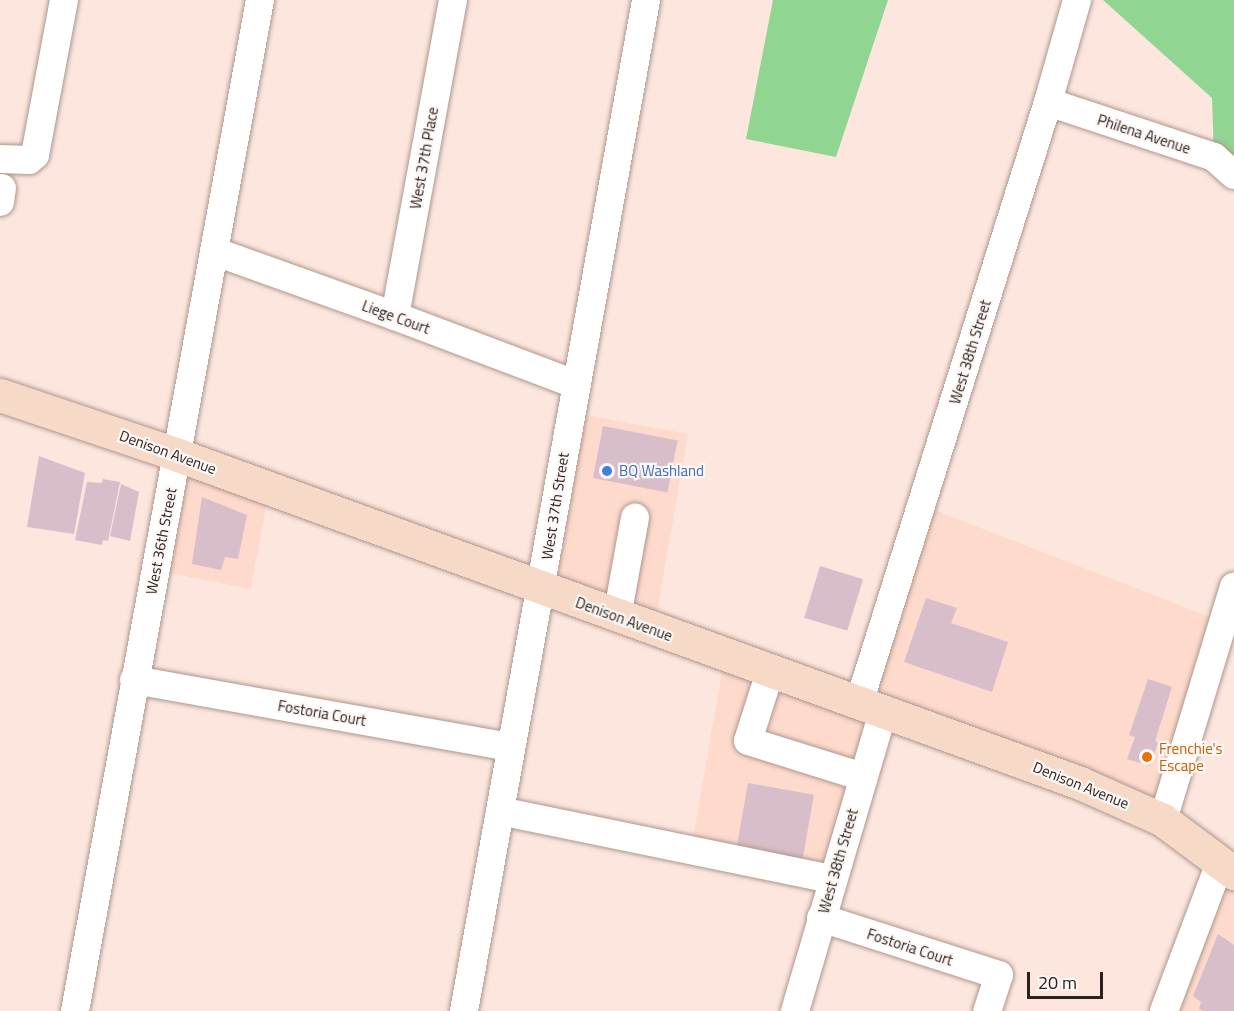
<!DOCTYPE html>
<html>
<head>
<meta charset="utf-8">
<style>
	body { margin:0 }
	#map { position:relative; width:1234px; height:1011px; overflow:hidden; background:#fce6de; font-family:"Titillium Web",sans-serif }
	div>[style] { position:absolute }
	.built>* { inset:0; background:#fddacc }
	.green>* { inset:0; background:#90d692 }
	.building>* { inset:0; background:#d7beca; transform-origin:0 0 }
	.roads { filter:drop-shadow(0 0 2px #af968c) drop-shadow(0 0 2px #af968c) }
	.minor>* { height:28px; margin:-14px; padding:0 14px; transform-origin:14px; border-radius:14px; background:#fff }
	.major>* { height:33px; margin:-16.5px; padding:0 16.5px; transform-origin:16.5px; border-radius:16.5px; background:#f7d9c8 }
	.dots>* { width:16px; height:16px; translate:-50% -50%; box-sizing:border-box; border:3px solid #fdf7f5; border-radius:50% }
	span { translate:-50% -50%; white-space:nowrap; text-align:center; line-height:1.15; -webkit-text-stroke:4.5px #fdf7f5; paint-order:stroke }
	.street-label { font-size:15px; color:#2b211d }
	.shop-label { font-size:15px; color:#366cbe }
	.left { translate:0 -50%; text-align:left }
	.food-label { font-size:15px; color:#c56008 }
	.scale { position:absolute; left:1027px; top:972px; width:76px; height:27px; box-sizing:border-box; border:3px solid #2b211d; border-top:0; padding-left:8px; font-size:18px; line-height:21px; white-space:nowrap; color:#2b211d; -webkit-text-stroke:4px #fdf7f5; paint-order:stroke }
</style>
</head>
<body>
<div id="map">
	<div class="built">
		<div style="clip-path:polygon(570px 412px,688px 434px,654px 630px,569px 599px,547px 557px)"></div>
		<div style="clip-path:polygon(178px 455px,269px 489px,251px 589px,155px 570px)"></div>
		<div style="clip-path:polygon(921px 505px,1223px 622px,1163px 820px,883px 712px,832px 879px,691px 850px,725px 655px,859px 703px)"></div>
		<div style="clip-path:polygon(1220px 863px,1234px 873px,1234px 1011px,1164px 1011px)"></div>
	</div>
	<div class="green">
		<div style="clip-path:polygon(773px 0,888px 0,836px 157px,746px 139px)"></div>
		<div style="clip-path:polygon(1103px 0,1234px 0,1234px 175px,1214px 157px,1212px 98px)"></div>
	</div>
	<div class="building">
		<div style="left:603px;top:426px;width:76px;height:53px;rotate:11deg"></div>
		<div style="clip-path:polygon(39px 456px,85px 473px,74px 534px,27px 527px)"></div>
		<div style="clip-path:polygon(103px 479px,120px 482px,108px 541px,103px 540px,102px 545px,75px 540px,87px 482px,102px 483px)"></div>
		<div style="clip-path:polygon(121px 484px,139px 492px,130px 541px,110px 536px)"></div>
		<div style="clip-path:polygon(202px 497px,247px 515px,238px 559px,225px 557px,221px 570px,192px 564px)"></div>
		<div style="left:820px;top:566px;width:45px;height:54px;rotate:17deg"></div>
		<div style="clip-path:polygon(926px 598px,957px 608px,951px 623px,1008px 642px,992px 692px,904px 662px)"></div>
		<div style="clip-path:polygon(1148px 679px,1172px 687px,1155px 741px,1158px 742px,1150px 766px,1127px 759px,1135px 737px,1129px 735px)"></div>
		<div style="left:748px;top:783px;width:67px;height:68px;rotate:10deg"></div>
		<div style="clip-path:polygon(1218px 934px,1234px 945px,1234px 1011px,1203px 1011px,1199px 1009px,1201px 1002px,1193px 996px)"></div>
	</div>
	<div class="roads">
		<div class="minor">
			<div style="left:1048px;top:102px;width:175px;rotate:18.3deg"></div>
			<div style="left:1214px;top:157px;width:27px;rotate:42deg"></div>
			<div style="left:0;top:159px;width:29px;rotate:2deg"></div>
			<div style="left:29px;top:160px;width:8px;rotate:-40deg"></div>
			<div style="left:35px;top:155px;width:158px;rotate:-79.4deg"></div>
			<div style="left:0;top:202px;width:14px;rotate:-82deg"></div>
			<div style="left:216px;top:252px;width:190px;rotate:19.7deg"></div>
			<div style="left:395px;top:316px;width:192px;rotate:20.7deg"></div>
			<div style="left:395px;top:316px;width:321px;rotate:-79.6deg"></div>
			<div style="left:617px;top:617px;width:101px;rotate:-79.7deg"></div>
			<div style="left:770px;top:672px;width:72px;rotate:107.7deg"></div>
			<div style="left:748px;top:741px;width:121px;rotate:17.4deg"></div>
			<div style="left:134px;top:680px;width:382px;rotate:10.1deg"></div>
			<div style="left:859px;top:703px;width:630px;rotate:-72.54deg"></div>
			<div style="left:1048px;top:102px;width:106px;rotate:-74.1deg"></div>
			<div style="left:500px;top:811px;width:339px;rotate:11.6deg"></div>
			<div style="left:1163px;top:820px;width:244px;rotate:-73.1deg"></div>
			<div style="left:821px;top:918px;width:187px;rotate:17.8deg"></div>
			<div style="left:999px;top:975px;width:38px;rotate:108deg"></div>
			<div style="left:75px;top:1011px;width:1028px;rotate:-79.63deg"></div>
			<div style="left:464px;top:1011px;width:1027px;rotate:-79.79deg"></div>
			<div style="left:795px;top:1011px;width:312px;rotate:-73.6deg"></div>
			<div style="left:1164px;top:1011px;width:158px;rotate:-69.3deg"></div>
		</div>
		<div class="major">
			<div style="left:0;top:395px;width:188px;rotate:18.6deg"></div>
			<div style="left:178px;top:455px;width:960px;rotate:19.98deg"></div>
			<div style="left:1080px;top:783px;width:91px;rotate:24deg"></div>
			<div style="left:1163px;top:820px;width:89px;rotate:36.7deg"></div>
		</div>
	</div>
	<div class="dots">
		<div style="left:607px;top:471px;background:#3f7fe0"></div>
		<div style="left:1147px;top:757px;background:#e8710a"></div>
	</div>
	<div class="street-label">
		<span style="left:1144px;top:134px;rotate:18deg">Philena Avenue</span>
		<span style="left:424px;top:158px;rotate:-80deg">West 37th Place</span>
		<span style="left:396px;top:317px;rotate:20deg">Liege Court</span>
		<span style="left:970px;top:352px;rotate:-73deg">West 38th Street</span>
		<span style="left:168px;top:452px;rotate:20deg">Denison Avenue</span>
		<span style="left:555px;top:506px;rotate:-81deg">West 37th Street</span>
		<span style="left:161px;top:541px;rotate:-79deg">West 36th Street</span>
		<span style="left:624px;top:619px;rotate:20deg">Denison Avenue</span>
		<span style="left:322px;top:713px;rotate:10deg">Fostoria Court</span>
		<span style="left:1081px;top:785px;rotate:22deg">Denison Avenue</span>
		<span style="left:838px;top:861px;rotate:-74deg">West 38th Street</span>
		<span style="left:910px;top:947px;rotate:18deg">Fostoria Court</span>
	</div>
	<div class="shop-label">
		<span class="left" style="left:619px;top:471px">BQ Washland</span>
	</div>
	<div class="food-label">
		<span class="left" style="left:1159px;top:757px">Frenchie's<br>Escape</span>
	</div>
	<div class="scale">20 m</div>
</div>
</body>
</html>
